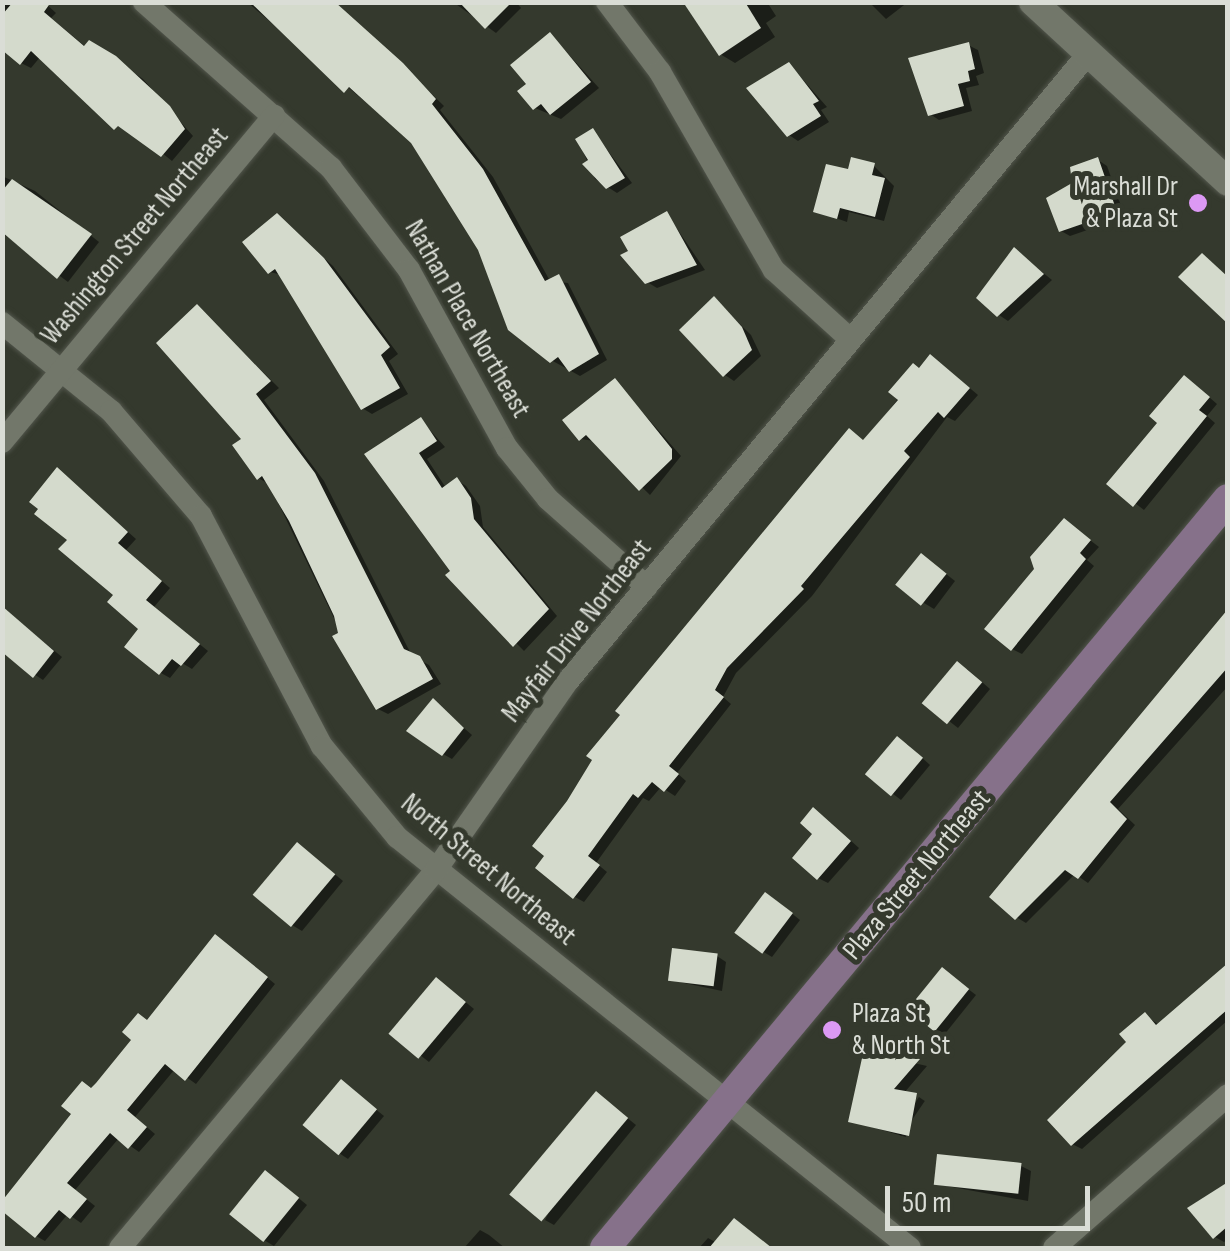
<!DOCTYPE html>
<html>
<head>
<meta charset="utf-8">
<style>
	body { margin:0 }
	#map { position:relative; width:1230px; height:1251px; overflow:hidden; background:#34392d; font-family:"Sofia Sans Condensed",sans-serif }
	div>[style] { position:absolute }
	.shadow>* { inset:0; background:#0007; transform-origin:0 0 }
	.building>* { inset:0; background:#d4dacc; transform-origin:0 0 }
	.roads { filter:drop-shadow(0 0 2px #51554b) drop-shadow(0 0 2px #51554b) }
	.minor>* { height:22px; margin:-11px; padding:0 11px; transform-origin:11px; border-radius:11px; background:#72776a }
	.tertiary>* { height:28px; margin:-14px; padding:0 14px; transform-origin:14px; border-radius:14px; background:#72776a }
	.secondary>* { height:30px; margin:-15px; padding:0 15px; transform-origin:15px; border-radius:15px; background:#86718a }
	.dots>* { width:28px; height:28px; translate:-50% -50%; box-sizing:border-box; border:5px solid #34392d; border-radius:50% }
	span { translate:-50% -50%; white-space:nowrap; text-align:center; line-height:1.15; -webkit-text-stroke:10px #34392d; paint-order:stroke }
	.poi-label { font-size:28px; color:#daddd6 }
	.right { translate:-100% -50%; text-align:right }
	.left { translate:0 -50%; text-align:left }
	.street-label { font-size:28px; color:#daddd6 }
	.frame { position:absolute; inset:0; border:5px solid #daddd6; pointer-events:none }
	.scale { position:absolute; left:885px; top:1186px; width:205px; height:45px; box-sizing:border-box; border:5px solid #daddd6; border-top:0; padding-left:12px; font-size:30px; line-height:35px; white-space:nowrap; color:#daddd6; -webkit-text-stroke:8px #34392d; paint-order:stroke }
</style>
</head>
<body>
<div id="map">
	<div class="shadow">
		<div style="clip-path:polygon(2px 2px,44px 2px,56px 13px,51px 18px,86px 47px,99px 49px,143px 79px,193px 136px,172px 161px,41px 56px,31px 68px,21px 63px,2px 47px)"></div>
		<div style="clip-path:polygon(247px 2px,324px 2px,365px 29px,444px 106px,440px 110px,493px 177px,550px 281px,568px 283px,607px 360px,580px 376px,551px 360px,413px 142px)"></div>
		<div style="clip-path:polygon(453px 2px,516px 2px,521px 8px,496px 33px)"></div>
		<div style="clip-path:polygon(693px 2px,767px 2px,776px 16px,766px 23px,775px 37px,735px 63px,720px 54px)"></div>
		<div style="clip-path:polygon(869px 2px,908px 2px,886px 19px)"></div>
		<div style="clip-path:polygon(551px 35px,599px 88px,561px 119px,535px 108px,530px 84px)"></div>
		<div style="clip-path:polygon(968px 45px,978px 50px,984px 73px,976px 76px,979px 85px,966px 88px,972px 111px,939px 120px,930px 114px)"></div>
		<div style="clip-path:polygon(790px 65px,827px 107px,821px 110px,829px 122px,798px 141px,789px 135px)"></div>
		<div style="clip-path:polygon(593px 131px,632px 183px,617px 193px,595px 179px,578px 140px)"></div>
		<div style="clip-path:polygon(1098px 160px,1107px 166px,1125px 217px,1070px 236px,1061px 231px,1062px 195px)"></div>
		<div style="clip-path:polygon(874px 166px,894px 186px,884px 221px,849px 212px,847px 222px,816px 211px,850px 172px)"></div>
		<div style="clip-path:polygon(2px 176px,35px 191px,99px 242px,68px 282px,2px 233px)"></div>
		<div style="clip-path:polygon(667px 214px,705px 270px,657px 288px,647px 282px)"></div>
		<div style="clip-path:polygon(277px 216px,333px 266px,398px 354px,389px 361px,408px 394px,372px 414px,362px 408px,282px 275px,270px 272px)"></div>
		<div style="clip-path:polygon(1015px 250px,1052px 280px,1008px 321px,999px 315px)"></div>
		<div style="clip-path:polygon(714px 299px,751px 335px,761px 356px,734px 381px,725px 375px)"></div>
		<div style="clip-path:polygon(197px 307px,279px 388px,264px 400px,324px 481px,412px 656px,429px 665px,441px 684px,388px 714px,378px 709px,269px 484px,258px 478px)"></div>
		<div style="clip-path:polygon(940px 363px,978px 395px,955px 421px,947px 417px,812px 596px,736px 673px,723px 697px,731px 704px,677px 773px,686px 781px,675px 796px,661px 787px,649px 801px,643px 798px,596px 863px,607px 872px,584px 902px,575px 897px,538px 868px,920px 370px)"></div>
		<div style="clip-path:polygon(615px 381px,681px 456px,650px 495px,595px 441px,580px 439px)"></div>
		<div style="clip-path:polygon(1194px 384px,1217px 404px,1207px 416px,1215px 423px,1144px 510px,1110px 484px)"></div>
		<div style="clip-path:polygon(421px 420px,445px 447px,427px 459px,446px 488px,457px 480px,466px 486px,480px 506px,483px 527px,557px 616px,524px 651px,449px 575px,453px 571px,367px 455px)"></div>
		<div style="clip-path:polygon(58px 470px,136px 539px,126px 550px,170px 588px,154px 607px,208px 651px,192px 669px,182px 663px,170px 678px,161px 673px,141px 629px,70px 539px)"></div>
		<div style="clip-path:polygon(1065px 521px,1099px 547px,1087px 560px,1094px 566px,1022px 654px,1012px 649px,1037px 570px)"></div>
		<div style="clip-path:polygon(931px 562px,955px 581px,934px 609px,924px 603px)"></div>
		<div style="clip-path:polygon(2px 608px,62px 657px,43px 680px,2px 653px)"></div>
		<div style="clip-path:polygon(1228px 613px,1228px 686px,1118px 809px,1135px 825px,1088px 883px,1075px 874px,1026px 923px,1016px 917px)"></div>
		<div style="clip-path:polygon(967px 669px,990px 689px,958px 728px,926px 703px)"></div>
		<div style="clip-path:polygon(434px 702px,472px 735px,452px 759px,443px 754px)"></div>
		<div style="clip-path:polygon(907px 744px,930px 765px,901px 800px,867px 774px)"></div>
		<div style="clip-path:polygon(823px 816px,859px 848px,828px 883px,818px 878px,816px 834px)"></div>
		<div style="clip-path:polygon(307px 851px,343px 881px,302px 931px,292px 925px)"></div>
		<div style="clip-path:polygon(775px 900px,800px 920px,772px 957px,762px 951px)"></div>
		<div style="clip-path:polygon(225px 943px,275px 984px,196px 1084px,175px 1069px,135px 1117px,155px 1134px,139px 1152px,119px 1138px,75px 1190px,95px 1206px,81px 1223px,68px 1214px,45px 1241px,36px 1236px,92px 1090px)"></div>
		<div style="clip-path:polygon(717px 956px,726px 962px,722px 991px,670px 980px)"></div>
		<div style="clip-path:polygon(1228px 963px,1228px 1020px,1082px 1149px,1072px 1144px,1145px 1015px,1159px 1025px)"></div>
		<div style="clip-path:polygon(943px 970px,976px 995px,944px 1035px,935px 1030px)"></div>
		<div style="clip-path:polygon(446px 986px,474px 1009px,429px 1062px,393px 1034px)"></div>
		<div style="clip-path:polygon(866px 1052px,927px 1066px,904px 1093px,914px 1095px,906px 1137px,851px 1121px)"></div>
		<div style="clip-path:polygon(342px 1082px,384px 1116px,348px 1159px,339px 1153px)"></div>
		<div style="left:919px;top:1097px;width:7px;height:42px;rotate:34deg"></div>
		<div style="clip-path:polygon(605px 1100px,636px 1125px,554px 1225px,545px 1220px)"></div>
		<div style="clip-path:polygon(1021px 1166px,1031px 1171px,1028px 1201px,936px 1184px)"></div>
		<div style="clip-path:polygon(275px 1179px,307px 1205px,274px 1246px,264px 1240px)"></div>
		<div style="clip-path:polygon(1227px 1186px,1228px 1239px,1224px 1242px,1215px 1237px)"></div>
		<div style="clip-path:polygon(480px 1230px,489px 1235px,505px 1248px,464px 1248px)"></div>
		<div style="clip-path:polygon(708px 1238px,717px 1243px,767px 1246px,699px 1248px)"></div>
	</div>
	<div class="building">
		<div style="clip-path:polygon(13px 2px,51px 2px,44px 12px,84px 46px,89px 40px,116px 56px,170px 106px,185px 129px,161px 157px,118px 126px,114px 130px,31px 51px,20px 65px,2px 50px,2px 15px)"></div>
		<div style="clip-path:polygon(250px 2px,335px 2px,403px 63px,436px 99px,432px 104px,483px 169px,545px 281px,559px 274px,599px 354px,569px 372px,558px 357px,550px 363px,508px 330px,478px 250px,411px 143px,349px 87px,344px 93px)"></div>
		<div style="clip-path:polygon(459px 2px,512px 2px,485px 29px)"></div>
		<div style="clip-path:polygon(683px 2px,745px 2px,761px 28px,719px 56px)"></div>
		<div style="clip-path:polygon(550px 32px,591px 82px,550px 115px,541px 104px,533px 110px,517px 91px,526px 84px,510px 65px)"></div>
		<div style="clip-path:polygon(969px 42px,975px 69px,968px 71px,970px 81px,958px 84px,964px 106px,928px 116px,908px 58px)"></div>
		<div style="clip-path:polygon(789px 62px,819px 101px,813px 104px,821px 116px,787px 137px,746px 88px)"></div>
		<div style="clip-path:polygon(593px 128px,625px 178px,606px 189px,582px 164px,588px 160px,575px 139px)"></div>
		<div style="clip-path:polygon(851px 157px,875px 163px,872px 175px,885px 178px,875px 217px,840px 208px,837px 219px,813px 212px,826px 164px,848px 169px)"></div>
		<div style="clip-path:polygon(1098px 157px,1117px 212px,1059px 232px,1046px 198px,1072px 183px,1070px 167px)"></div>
		<div style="clip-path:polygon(12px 179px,92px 234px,57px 279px,2px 232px,2px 191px)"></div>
		<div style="clip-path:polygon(667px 211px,697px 265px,645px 284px,620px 255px,628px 251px,620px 237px)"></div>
		<div style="clip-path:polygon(277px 213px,324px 258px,390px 347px,381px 355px,400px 388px,361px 410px,275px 269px,268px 274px,242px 242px)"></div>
		<div style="clip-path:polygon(1014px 247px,1044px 274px,997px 317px,976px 298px)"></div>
		<div style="clip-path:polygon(1202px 253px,1228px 277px,1228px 324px,1178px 277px)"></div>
		<div style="clip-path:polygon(714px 296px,742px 327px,752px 350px,723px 377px,679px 330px)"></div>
		<div style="clip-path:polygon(197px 304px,271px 381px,256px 394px,315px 473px,404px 649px,420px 656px,433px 679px,376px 710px,332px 636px,338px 633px,334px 616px,289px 521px,262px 476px,257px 480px,232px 445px,241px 439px,156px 343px)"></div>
		<div style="clip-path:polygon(930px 354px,970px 388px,944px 418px,938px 412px,904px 451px,910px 457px,801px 586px,804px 589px,727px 668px,715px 690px,724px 697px,669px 766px,679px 774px,664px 792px,652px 782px,638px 798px,633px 794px,588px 856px,600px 865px,573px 899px,535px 868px,544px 856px,532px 846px,567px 801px,592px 760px,586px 756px,620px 715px,615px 711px,849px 428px,863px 440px,898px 400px,888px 392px,913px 363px,919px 368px)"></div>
		<div style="clip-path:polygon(1184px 375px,1210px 397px,1199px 410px,1207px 416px,1133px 507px,1106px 484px,1157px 423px,1149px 416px)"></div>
		<div style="clip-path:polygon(615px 378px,672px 449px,672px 459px,639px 491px,586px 435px,579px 441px,562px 420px)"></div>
		<div style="clip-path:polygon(421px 417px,437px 441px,419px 453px,442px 488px,457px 477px,471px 498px,474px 519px,549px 609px,513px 647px,445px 575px,450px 571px,364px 454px)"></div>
		<div style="clip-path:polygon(57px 467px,128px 532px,118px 543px,162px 581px,146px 600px,200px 644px,181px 666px,172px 659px,159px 675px,124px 647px,138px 629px,107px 602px,113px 595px,58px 549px,67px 540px,34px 514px,38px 509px,29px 502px)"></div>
		<div style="clip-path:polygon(1064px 518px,1091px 540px,1080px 553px,1086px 559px,1011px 651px,984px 629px,1034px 569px,1030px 557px)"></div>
		<div style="left:921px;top:553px;width:33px;height:41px;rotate:39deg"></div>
		<div style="clip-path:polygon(2px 606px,54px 651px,33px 678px,2px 652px)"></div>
		<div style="clip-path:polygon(1228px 609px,1228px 667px,1110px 802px,1127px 819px,1078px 879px,1065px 870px,1015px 920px,989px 897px)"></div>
		<div style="left:957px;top:661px;width:33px;height:55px;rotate:40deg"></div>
		<div style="clip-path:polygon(433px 698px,464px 728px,442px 756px,406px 731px)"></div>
		<div style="left:897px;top:736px;width:34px;height:50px;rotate:40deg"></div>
		<div style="clip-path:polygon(813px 807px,851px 841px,817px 880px,792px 858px,812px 834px,800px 823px)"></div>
		<div style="left:297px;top:842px;width:50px;height:69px;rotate:40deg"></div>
		<div style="left:765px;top:892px;width:35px;height:51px;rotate:37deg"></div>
		<div style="clip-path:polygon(215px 934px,268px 977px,185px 1081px,165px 1064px,127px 1110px,147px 1127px,128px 1149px,110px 1133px,67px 1183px,87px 1199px,70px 1219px,59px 1210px,35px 1238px,2px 1211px,2px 1201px,71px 1114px,61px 1106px,82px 1081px,91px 1088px,96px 1083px,131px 1040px,122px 1032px,138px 1013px,147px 1020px)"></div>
		<div style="left:672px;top:948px;width:46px;height:33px;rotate:7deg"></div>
		<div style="clip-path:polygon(1228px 963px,1228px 1009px,1071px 1146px,1047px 1120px,1126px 1042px,1119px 1034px,1145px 1012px,1156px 1025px)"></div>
		<div style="left:942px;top:967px;width:35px;height:55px;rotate:39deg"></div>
		<div style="left:436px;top:977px;width:39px;height:74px;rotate:40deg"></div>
		<div style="clip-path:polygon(864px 1049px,920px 1059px,894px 1089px,917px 1093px,909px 1136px,848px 1122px)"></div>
		<div style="left:341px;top:1079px;width:47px;height:60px;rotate:40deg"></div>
		<div style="left:596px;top:1091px;width:42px;height:135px;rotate:40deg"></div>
		<div style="left:937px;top:1154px;width:85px;height:31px;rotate:6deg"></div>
		<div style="left:265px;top:1170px;width:44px;height:57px;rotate:39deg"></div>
		<div style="clip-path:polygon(1228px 1182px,1228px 1226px,1213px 1239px,1187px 1208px)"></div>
		<div style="clip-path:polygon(734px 1218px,772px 1248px,709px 1248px)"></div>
	</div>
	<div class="roads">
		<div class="minor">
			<div style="left:144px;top:2px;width:250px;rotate:41.6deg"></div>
			<div style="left:331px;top:168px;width:128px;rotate:52.6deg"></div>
			<div style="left:409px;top:270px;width:203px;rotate:61.2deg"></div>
			<div style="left:507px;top:448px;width:65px;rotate:51.2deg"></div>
			<div style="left:548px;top:499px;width:132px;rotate:41.6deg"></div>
			<div style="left:607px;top:2px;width:88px;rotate:52.9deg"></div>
			<div style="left:660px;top:72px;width:228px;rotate:60.1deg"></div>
			<div style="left:774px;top:270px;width:103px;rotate:42.2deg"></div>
			<div style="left:2px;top:323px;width:140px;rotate:38.9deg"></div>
			<div style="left:111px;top:411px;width:138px;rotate:49.4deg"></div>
			<div style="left:201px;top:516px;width:260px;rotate:62.3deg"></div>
			<div style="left:322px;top:746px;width:118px;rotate:50.5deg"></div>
			<div style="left:397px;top:837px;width:657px;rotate:38.7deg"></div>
			<div style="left:2px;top:442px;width:425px;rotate:-50.2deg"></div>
			<div style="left:120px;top:1248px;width:493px;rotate:-50.1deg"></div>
			<div style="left:436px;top:870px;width:231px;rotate:-55.1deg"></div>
			<div style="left:568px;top:681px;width:815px;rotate:-50.33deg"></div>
			<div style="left:1054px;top:1248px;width:232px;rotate:-41.3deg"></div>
		</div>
		<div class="tertiary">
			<div style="left:1033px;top:2px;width:265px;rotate:42.7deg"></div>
		</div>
		<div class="secondary">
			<div style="left:605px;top:1248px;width:974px;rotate:-50.25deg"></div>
		</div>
	</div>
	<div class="dots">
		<div style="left:1198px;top:203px;background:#dc99f4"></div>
		<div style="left:832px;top:1030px;background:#dc99f4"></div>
	</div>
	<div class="poi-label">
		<span class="right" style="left:1178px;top:203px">Marshall Dr<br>&amp; Plaza St</span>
		<span class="left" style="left:852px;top:1030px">Plaza St<br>&amp; North St</span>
	</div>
	<div class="street-label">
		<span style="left:135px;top:236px;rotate:-50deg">Washington Street Northeast</span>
		<span style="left:467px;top:319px;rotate:60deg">Nathan Place Northeast</span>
		<span style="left:577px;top:631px;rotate:-52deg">Mayfair Drive Northeast</span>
		<span style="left:488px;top:870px;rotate:40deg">North Street Northeast</span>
		<span style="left:917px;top:875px;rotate:-50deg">Plaza Street Northeast</span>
	</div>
	<div class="frame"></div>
	<div class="scale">50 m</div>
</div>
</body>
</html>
